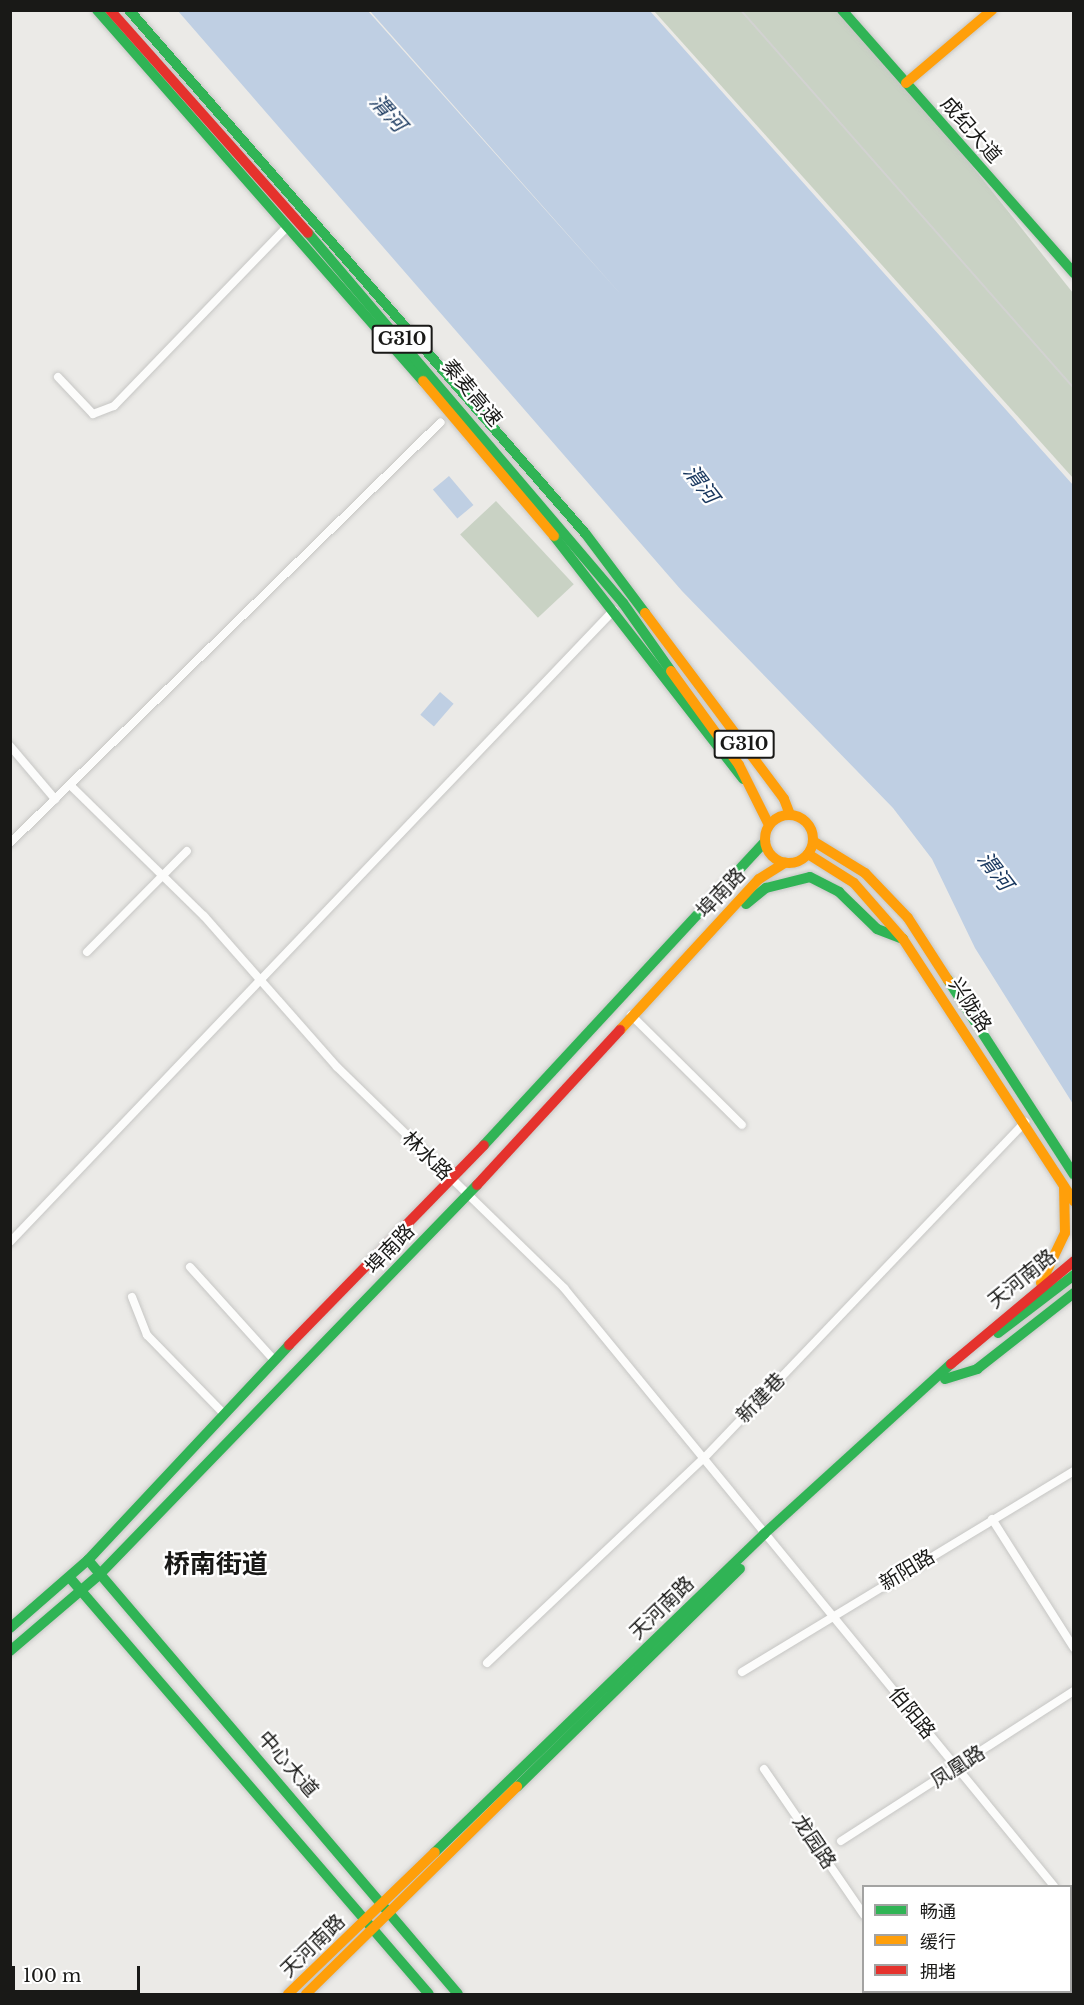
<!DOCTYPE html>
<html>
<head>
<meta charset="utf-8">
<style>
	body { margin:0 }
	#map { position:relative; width:1084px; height:2005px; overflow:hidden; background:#ebeae7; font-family:"Libre Baskerville","Noto Sans SC",serif }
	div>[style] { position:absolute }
	.green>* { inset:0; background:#c9d2c4; transform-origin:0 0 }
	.water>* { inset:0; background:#bfcfe3; transform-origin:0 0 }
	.roads { filter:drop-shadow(0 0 2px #c6c6c4) drop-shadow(0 0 2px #c6c6c4) }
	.street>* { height:8px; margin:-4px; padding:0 4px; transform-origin:4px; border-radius:4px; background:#fcfcfb }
	.fast>* { height:10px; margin:-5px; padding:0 5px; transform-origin:5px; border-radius:5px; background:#30b455 }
	.slow>* { height:10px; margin:-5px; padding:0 5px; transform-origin:5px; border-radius:5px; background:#ff9f0a }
	.slow>.ring { margin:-5px; padding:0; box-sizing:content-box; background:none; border:10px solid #ff9f0a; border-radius:50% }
	.jam>* { height:10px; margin:-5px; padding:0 5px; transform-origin:5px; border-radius:5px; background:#e5322d }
	.tram>* { height:1.5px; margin:-0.75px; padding:0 0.75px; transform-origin:0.75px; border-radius:0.75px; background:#d2d2d1 }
	span { translate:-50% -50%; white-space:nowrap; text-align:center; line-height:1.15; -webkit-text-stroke:4.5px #fff; paint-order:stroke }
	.shield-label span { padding:2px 4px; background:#fff; border:2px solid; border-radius:4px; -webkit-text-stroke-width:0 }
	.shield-label { font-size:18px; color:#191917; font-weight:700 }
	.street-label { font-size:20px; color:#191917 }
	.water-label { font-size:21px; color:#17365d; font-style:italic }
	.district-label { font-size:26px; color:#191917; font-weight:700 }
	.frame { position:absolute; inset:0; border:12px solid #191917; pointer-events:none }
	.legend { position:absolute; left:862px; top:1885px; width:210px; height:108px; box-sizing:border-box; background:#fff; border:2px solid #a3a3a2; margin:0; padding:8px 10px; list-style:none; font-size:18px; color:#191917 }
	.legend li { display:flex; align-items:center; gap:12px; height:30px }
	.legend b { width:30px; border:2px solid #a3a3a2 }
	.scale { position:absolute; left:12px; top:1966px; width:128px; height:27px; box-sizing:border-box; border:3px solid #191917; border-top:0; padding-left:8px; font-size:18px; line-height:21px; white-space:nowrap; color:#191917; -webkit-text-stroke:4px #fff; paint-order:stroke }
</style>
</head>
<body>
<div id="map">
	<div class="green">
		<div style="clip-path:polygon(654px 11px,841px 11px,906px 83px,1073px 293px,1073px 478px)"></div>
		<div style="left:496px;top:501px;width:114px;height:49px;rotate:47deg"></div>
	</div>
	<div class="water">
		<div style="clip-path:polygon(178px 11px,368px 11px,624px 298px,370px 11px,650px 11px,1073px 485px,1073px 1104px,975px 948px,932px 859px,893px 808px,682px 591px)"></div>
		<div style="left:449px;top:476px;width:38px;height:21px;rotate:50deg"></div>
		<div style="left:440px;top:692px;width:18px;height:30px;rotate:41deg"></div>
	</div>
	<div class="roads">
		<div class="street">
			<div style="left:58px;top:377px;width:51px;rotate:46.6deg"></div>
			<div style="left:93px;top:414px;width:22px;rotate:-21deg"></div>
			<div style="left:114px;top:406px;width:249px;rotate:-46deg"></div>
			<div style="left:10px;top:746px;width:70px;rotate:49.7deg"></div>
			<div style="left:70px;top:785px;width:187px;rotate:44.4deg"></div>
			<div style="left:204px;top:916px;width:201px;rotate:48.6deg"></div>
			<div style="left:337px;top:1067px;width:317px;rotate:44.2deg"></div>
			<div style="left:564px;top:1288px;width:773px;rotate:50.67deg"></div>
			<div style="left:10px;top:843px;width:602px;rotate:-44.33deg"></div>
			<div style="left:87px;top:952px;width:142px;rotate:-45.3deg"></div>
			<div style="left:631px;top:1015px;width:156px;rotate:44.7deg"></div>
			<div style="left:10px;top:1242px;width:874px;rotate:-46.3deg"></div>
			<div style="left:190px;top:1267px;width:125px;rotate:47.9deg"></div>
			<div style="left:132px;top:1297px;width:41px;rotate:68.5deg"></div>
			<div style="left:147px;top:1335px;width:109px;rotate:45.7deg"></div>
			<div style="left:992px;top:1519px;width:153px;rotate:57.6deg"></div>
			<div style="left:487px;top:1663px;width:299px;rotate:-43.4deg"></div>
			<div style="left:704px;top:1458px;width:465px;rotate:-46.3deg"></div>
			<div style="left:742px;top:1672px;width:388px;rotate:-31.2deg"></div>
			<div style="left:764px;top:1769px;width:177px;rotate:55.6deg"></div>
			<div style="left:841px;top:1841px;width:277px;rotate:-32.8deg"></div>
			<div style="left:1070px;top:1907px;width:6px;rotate:45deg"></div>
			<div style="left:1070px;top:1984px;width:5px;rotate:-37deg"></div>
			<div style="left:916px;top:1992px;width:3px;rotate:45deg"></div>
			<div style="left:1054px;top:1994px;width:5px;rotate:-22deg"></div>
		</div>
		<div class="fast">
			<div style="left:97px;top:10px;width:494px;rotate:48.7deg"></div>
			<div style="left:129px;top:10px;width:694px;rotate:48.92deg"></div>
			<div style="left:585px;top:533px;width:100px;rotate:53.1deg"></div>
			<div style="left:842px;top:10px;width:351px;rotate:48.6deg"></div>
			<div style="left:308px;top:233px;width:486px;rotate:49.6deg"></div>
			<div style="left:623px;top:603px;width:83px;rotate:54.8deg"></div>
			<div style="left:554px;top:536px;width:308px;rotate:52.1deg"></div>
			<div style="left:746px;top:904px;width:26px;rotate:-39deg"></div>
			<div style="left:766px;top:888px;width:45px;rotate:-14deg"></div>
			<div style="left:810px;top:877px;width:33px;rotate:27deg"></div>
			<div style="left:839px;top:892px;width:53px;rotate:44.2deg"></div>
			<div style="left:877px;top:929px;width:28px;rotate:21deg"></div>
			<div style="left:948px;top:980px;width:232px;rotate:57.1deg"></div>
			<div style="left:484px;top:1145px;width:413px;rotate:-47.2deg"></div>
			<div style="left:998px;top:1333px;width:96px;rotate:-37.3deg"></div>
			<div style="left:945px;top:1379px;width:34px;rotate:-17deg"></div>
			<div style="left:977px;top:1369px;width:123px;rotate:-38.1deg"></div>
			<div style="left:88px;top:1560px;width:570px;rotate:49.55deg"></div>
			<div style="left:70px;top:1578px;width:549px;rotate:49.21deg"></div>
			<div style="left:10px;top:1628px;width:103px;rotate:-41.1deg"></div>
			<div style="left:88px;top:1560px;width:294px;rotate:-46.9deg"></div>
			<div style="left:10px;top:1651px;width:118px;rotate:-40.5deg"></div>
			<div style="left:100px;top:1574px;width:542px;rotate:-45.9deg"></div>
			<div style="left:517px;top:1787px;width:312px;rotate:-44.4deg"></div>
			<div style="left:435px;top:1852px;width:458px;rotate:-44deg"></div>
			<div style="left:764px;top:1534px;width:253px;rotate:-42.3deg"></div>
		</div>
		<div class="slow">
			<div style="left:906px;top:83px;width:113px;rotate:-40.3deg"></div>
			<div style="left:423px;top:381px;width:203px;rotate:49.8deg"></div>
			<div style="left:645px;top:613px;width:232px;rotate:53.2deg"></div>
			<div style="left:784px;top:799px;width:17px;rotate:69deg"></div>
			<div style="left:671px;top:671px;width:116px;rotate:54.1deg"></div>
			<div style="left:739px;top:765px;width:67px;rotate:63.4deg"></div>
			<div class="ring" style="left:765px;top:815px;width:38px;height:38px"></div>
			<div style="left:813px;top:841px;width:61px;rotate:31.6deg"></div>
			<div style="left:865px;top:873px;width:62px;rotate:46.3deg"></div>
			<div style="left:908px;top:918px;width:74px;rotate:57.2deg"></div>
			<div style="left:808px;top:854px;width:54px;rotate:32.2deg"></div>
			<div style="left:854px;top:883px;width:74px;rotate:48.8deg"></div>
			<div style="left:903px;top:939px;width:313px;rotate:56.9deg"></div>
			<div style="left:620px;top:1030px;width:205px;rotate:-47.4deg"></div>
			<div style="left:759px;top:879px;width:31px;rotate:-32deg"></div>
			<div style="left:1041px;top:1283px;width:55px;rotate:-64.4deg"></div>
			<div style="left:1065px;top:1233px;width:46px;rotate:-91.2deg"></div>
			<div style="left:288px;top:1994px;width:204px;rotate:-44deg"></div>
			<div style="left:306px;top:1994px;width:296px;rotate:-44.5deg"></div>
		</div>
		<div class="jam">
			<div style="left:110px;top:10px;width:298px;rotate:48.4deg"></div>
			<div style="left:477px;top:1185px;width:211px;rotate:-47.3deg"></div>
			<div style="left:289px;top:1345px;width:279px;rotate:-45.7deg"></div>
			<div style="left:951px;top:1364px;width:160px;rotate:-39.9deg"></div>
		</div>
	</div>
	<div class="tram">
		<div style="left:741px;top:10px;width:504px;rotate:48.62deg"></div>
	</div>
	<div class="shield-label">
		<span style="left:402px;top:339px">G310</span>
		<span style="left:744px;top:744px">G310</span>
	</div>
	<div class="street-label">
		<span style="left:971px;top:130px;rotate:49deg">成纪大道</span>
		<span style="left:472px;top:393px;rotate:50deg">秦麦高速</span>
		<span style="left:721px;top:893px;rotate:-46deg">埠南路</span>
		<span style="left:970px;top:1005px;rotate:57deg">兴陇路</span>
		<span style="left:427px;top:1156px;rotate:44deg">林水路</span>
		<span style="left:390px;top:1249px;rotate:-46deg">埠南路</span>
		<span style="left:1022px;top:1279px;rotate:-39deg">天河南路</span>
		<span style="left:761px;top:1398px;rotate:-46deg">新建巷</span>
		<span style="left:907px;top:1570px;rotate:-31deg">新阳路</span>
		<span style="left:662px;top:1608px;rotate:-44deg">天河南路</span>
		<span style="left:912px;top:1713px;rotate:51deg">伯阳路</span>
		<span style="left:288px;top:1764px;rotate:49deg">中心大道</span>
		<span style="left:958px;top:1767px;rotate:-33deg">凤凰路</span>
		<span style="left:814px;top:1842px;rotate:56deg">龙园路</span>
		<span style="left:313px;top:1946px;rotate:-44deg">天河南路</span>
	</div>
	<div class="water-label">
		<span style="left:388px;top:113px;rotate:48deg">渭河</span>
		<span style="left:701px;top:484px;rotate:53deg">渭河</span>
		<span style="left:995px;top:871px;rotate:53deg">渭河</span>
	</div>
	<div class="district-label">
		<span style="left:216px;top:1565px">桥南街道</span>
	</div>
	<div class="frame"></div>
	<ul class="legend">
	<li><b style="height:8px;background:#30b455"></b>畅通</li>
	<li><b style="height:8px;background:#ff9f0a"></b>缓行</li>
	<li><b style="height:8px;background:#e5322d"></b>拥堵</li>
	</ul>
	<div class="scale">100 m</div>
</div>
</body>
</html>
